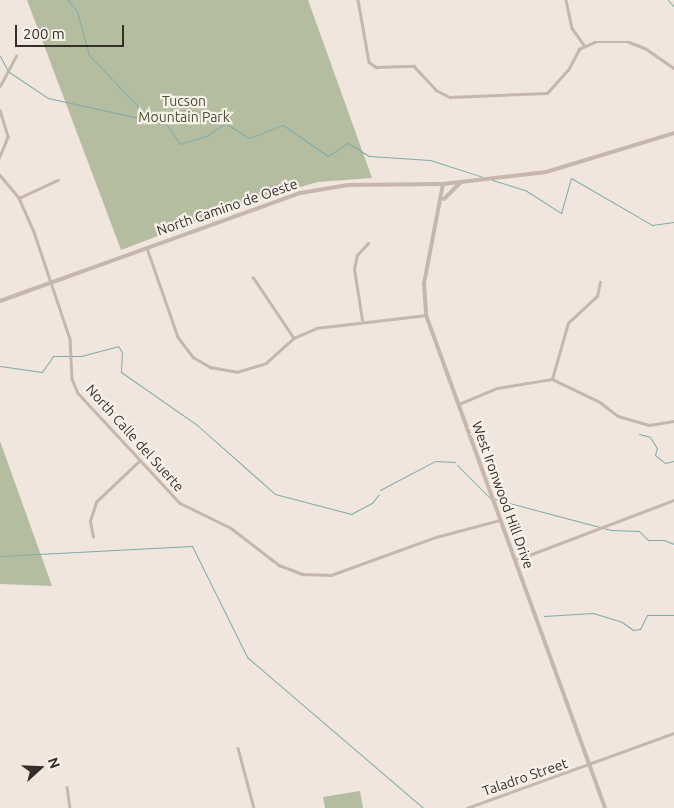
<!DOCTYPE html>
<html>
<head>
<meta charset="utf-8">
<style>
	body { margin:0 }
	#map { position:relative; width:674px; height:808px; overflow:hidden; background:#f0e6de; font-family:Ubuntu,sans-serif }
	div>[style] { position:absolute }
	.green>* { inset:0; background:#b5bda0 }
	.stream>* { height:1px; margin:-0.5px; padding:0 0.5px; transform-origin:0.5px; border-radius:0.5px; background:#80aaa9 }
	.minor>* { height:2.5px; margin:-1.25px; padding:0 1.25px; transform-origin:1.25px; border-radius:1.25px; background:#c7b6ac }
	.tertiary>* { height:4px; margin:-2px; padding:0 2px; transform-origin:2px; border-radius:2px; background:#c7b6ac }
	span { translate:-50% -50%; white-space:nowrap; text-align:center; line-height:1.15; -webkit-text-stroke:4.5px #f8f1ea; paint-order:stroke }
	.park-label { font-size:14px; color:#475130 }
	.street-label { font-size:14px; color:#352d2a }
	.north { position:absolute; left:15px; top:743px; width:50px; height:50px; -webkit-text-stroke:4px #f8f1ea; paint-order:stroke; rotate:70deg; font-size:14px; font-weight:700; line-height:20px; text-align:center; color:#352d2a }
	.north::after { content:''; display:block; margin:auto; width:18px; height:22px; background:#352d2a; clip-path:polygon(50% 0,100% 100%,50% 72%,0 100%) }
	.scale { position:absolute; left:15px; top:25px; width:109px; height:22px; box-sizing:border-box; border:2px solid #352d2a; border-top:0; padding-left:6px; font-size:15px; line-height:18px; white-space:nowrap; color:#352d2a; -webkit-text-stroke:4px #f8f1ea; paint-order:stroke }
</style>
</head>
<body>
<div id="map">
	<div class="green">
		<div style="clip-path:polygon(27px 0,308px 0,372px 178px,318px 182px,250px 201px,121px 250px)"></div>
		<div style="clip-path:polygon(0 441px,52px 586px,0 584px)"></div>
		<div style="clip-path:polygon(360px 791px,363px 808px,325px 808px,323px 797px)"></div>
	</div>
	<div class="stream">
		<div style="left:68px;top:0;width:14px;rotate:51deg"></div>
		<div style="left:77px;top:11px;width:46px;rotate:74.7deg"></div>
		<div style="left:89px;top:55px;width:87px;rotate:46.4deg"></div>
		<div style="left:668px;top:0;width:9px;rotate:49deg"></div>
		<div style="left:0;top:56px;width:15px;rotate:62deg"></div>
		<div style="left:9px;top:72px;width:47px;rotate:33.7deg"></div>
		<div style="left:48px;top:98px;width:121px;rotate:12.4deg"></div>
		<div style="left:166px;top:124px;width:24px;rotate:55deg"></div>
		<div style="left:180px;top:144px;width:28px;rotate:-17deg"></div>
		<div style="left:207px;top:136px;width:22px;rotate:-36deg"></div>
		<div style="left:225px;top:123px;width:28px;rotate:32deg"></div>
		<div style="left:249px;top:138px;width:36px;rotate:-21deg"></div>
		<div style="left:283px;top:125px;width:55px;rotate:34.6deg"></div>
		<div style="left:328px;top:156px;width:24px;rotate:-33deg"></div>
		<div style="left:348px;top:143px;width:25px;rotate:32deg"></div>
		<div style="left:369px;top:156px;width:61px;rotate:3.8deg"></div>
		<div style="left:430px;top:160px;width:56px;rotate:17.8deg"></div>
		<div style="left:492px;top:180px;width:34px;rotate:17deg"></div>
		<div style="left:525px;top:190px;width:43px;rotate:32.6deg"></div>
		<div style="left:561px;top:213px;width:36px;rotate:-74deg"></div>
		<div style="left:571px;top:178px;width:94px;rotate:30.1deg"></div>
		<div style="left:652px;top:225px;width:22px;rotate:-8deg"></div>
		<div style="left:0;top:366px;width:42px;rotate:8.1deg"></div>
		<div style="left:42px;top:372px;width:19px;rotate:-55deg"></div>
		<div style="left:53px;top:356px;width:28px"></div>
		<div style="left:81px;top:356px;width:38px;rotate:-15deg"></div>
		<div style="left:118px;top:346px;width:7px;rotate:56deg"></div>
		<div style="left:122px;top:352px;width:20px;rotate:93deg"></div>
		<div style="left:121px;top:372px;width:93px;rotate:34.9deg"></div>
		<div style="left:197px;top:425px;width:104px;rotate:41.5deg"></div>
		<div style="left:275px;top:494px;width:79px;rotate:14.7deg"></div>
		<div style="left:351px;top:514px;width:24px;rotate:-28deg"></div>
		<div style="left:372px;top:503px;width:11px;rotate:-52deg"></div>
		<div style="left:639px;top:434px;width:11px;rotate:15deg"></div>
		<div style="left:650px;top:437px;width:13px;rotate:58deg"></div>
		<div style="left:657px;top:448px;width:7px;rotate:106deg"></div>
		<div style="left:655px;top:455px;width:13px;rotate:39deg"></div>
		<div style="left:665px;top:463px;width:9px;rotate:-13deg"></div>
		<div style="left:457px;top:465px;width:47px;rotate:45deg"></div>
		<div style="left:380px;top:490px;width:62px;rotate:-27.8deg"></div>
		<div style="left:435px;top:461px;width:20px;rotate:3deg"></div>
		<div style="left:494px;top:499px;width:121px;rotate:14.8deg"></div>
		<div style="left:611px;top:530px;width:28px;rotate:2deg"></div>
		<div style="left:639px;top:531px;width:13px;rotate:45deg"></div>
		<div style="left:648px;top:540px;width:16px"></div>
		<div style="left:664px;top:540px;width:11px;rotate:22deg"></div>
		<div style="left:0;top:556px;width:192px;rotate:-3deg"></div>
		<div style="left:192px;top:546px;width:124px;rotate:63.6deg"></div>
		<div style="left:247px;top:657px;width:232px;rotate:40.6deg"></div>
		<div style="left:544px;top:616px;width:49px;rotate:-3.5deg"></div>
		<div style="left:593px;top:613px;width:30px;rotate:17deg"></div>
		<div style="left:622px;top:622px;width:14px;rotate:36deg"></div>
		<div style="left:633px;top:630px;width:7px;rotate:-8deg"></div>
		<div style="left:640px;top:629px;width:16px;rotate:-63deg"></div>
		<div style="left:647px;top:615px;width:27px"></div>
	</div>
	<div class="minor">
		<div style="left:358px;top:0;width:63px;rotate:79.9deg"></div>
		<div style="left:369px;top:62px;width:9px;rotate:36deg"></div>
		<div style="left:376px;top:67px;width:38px;rotate:-2deg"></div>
		<div style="left:414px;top:66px;width:33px;rotate:47deg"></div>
		<div style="left:436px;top:90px;width:16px;rotate:27deg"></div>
		<div style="left:450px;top:97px;width:97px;rotate:-2.4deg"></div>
		<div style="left:547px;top:93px;width:31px;rotate:-48deg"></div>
		<div style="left:568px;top:70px;width:24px;rotate:-62deg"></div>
		<div style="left:579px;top:49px;width:17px;rotate:-24deg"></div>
		<div style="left:595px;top:42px;width:34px"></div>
		<div style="left:629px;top:42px;width:17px;rotate:21deg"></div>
		<div style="left:645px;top:48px;width:35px;rotate:35deg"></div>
		<div style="left:566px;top:0;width:29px;rotate:78deg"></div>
		<div style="left:572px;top:28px;width:21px;rotate:55deg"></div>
		<div style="left:0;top:86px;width:34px;rotate:-62deg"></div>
		<div style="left:0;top:110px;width:28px;rotate:73deg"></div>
		<div style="left:8px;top:137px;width:22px;rotate:112deg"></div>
		<div style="left:0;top:175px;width:30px;rotate:50deg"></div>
		<div style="left:19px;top:198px;width:34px;rotate:66deg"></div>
		<div style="left:33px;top:229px;width:116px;rotate:71.4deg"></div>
		<div style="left:70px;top:339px;width:40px;rotate:87.1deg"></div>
		<div style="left:72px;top:379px;width:15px;rotate:67deg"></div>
		<div style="left:78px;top:393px;width:150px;rotate:47.2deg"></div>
		<div style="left:180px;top:503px;width:57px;rotate:26.1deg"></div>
		<div style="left:231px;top:528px;width:61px;rotate:37.6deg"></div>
		<div style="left:279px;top:565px;width:26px;rotate:21deg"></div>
		<div style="left:303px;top:574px;width:28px;rotate:2deg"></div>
		<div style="left:331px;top:575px;width:112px;rotate:-19.9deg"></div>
		<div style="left:436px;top:537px;width:66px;rotate:-14.9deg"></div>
		<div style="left:19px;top:198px;width:43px;rotate:-24.8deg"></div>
		<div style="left:147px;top:248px;width:94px;rotate:70.8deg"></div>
		<div style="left:178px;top:337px;width:25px;rotate:53deg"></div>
		<div style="left:193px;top:357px;width:20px;rotate:30deg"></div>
		<div style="left:210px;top:367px;width:27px;rotate:10deg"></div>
		<div style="left:237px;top:372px;width:30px;rotate:-17deg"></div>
		<div style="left:266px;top:363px;width:38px;rotate:-42deg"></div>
		<div style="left:294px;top:338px;width:24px;rotate:-24deg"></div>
		<div style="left:316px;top:328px;width:111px;rotate:-6.7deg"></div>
		<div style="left:253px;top:277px;width:73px;rotate:56.1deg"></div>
		<div style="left:362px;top:320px;width:52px;rotate:-98.9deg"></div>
		<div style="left:354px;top:269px;width:14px;rotate:-78deg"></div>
		<div style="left:357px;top:255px;width:16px;rotate:-47deg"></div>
		<div style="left:552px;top:379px;width:58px;rotate:-74.1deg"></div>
		<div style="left:568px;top:323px;width:40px;rotate:-43deg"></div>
		<div style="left:597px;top:296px;width:14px;rotate:-78deg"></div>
		<div style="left:459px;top:404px;width:41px;rotate:-22.8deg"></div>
		<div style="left:497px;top:388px;width:56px;rotate:-9.3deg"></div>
		<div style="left:552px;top:379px;width:53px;rotate:25.6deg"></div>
		<div style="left:600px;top:402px;width:23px;rotate:38deg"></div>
		<div style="left:618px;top:416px;width:32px;rotate:16deg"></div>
		<div style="left:649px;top:425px;width:25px;rotate:-9deg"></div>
		<div style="left:93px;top:537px;width:16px;rotate:-101deg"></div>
		<div style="left:90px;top:521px;width:20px;rotate:-72deg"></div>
		<div style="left:96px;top:502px;width:59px;rotate:-43.6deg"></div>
		<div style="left:516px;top:560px;width:169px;rotate:-20.8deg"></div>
		<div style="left:238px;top:748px;width:62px;rotate:75.1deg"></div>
		<div style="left:67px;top:787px;width:21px;rotate:82deg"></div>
		<div style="left:467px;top:808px;width:220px;rotate:-19.9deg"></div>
	</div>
	<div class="tertiary">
		<div style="left:443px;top:184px;width:102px;rotate:100.8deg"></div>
		<div style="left:424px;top:284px;width:31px;rotate:86deg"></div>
		<div style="left:426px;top:315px;width:524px;rotate:70.04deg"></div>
		<div style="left:444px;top:199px;width:23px;rotate:-45deg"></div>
		<div style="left:0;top:301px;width:319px;rotate:-19.8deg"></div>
		<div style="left:300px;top:193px;width:49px;rotate:-9.5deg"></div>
		<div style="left:348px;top:185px;width:95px;rotate:-0.6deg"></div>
		<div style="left:443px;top:184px;width:104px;rotate:-6.6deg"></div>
		<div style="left:546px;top:172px;width:134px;rotate:-16.9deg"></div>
	</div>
	<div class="park-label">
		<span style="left:184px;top:109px">Tucson<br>Mountain Park</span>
	</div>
	<div class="street-label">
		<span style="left:227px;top:207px;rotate:-19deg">North Camino de Oeste</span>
		<span style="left:135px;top:438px;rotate:48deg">North Calle del Suerte</span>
		<span style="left:503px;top:495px;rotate:70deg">West Ironwood Hill Drive</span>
		<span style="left:525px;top:777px;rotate:-19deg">Taladro Street</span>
	</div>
	<div class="north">N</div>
	<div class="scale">200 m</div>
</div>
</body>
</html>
